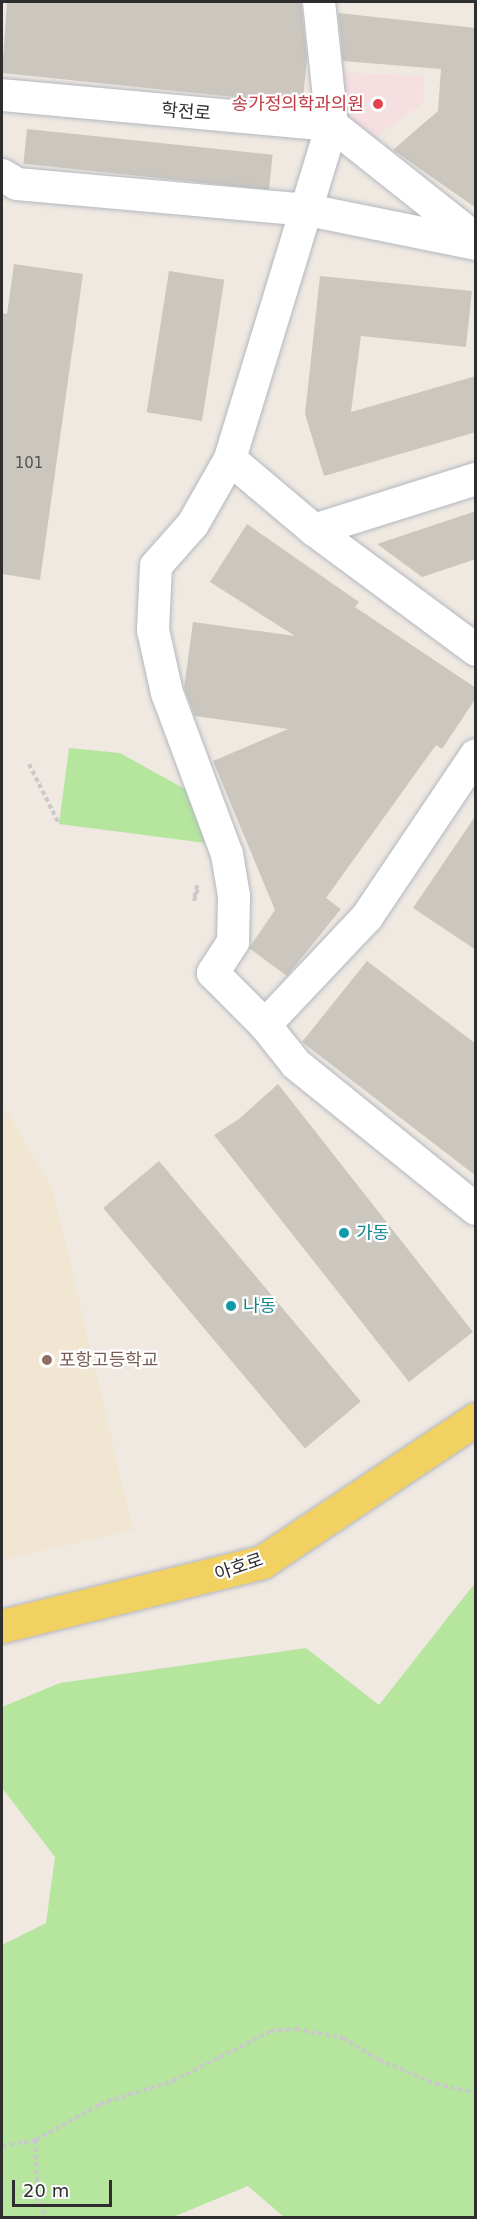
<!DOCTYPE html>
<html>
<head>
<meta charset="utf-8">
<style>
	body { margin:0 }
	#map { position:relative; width:477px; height:2219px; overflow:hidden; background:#efe9e1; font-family:"DejaVu Sans","Noto Sans KR",sans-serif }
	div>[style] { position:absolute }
	.education>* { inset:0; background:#f0e6d1 }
	.medical>* { inset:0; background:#f5dfe0 }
	.green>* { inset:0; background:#b6e59e }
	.building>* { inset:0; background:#cbc7bf; transform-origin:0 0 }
	.path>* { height:4px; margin-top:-2px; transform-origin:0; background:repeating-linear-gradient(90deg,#c9c9c9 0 4.5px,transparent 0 7.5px) }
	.roads { filter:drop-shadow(0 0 2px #b4b7c1) drop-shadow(0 0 2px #b4b7c1) }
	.minor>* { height:32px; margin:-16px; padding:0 16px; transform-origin:16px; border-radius:16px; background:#fff }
	.major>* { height:33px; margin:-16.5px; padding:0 16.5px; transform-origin:16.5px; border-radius:16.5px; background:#f2d163 }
	.dots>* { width:16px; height:16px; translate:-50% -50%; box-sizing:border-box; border:3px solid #fff; border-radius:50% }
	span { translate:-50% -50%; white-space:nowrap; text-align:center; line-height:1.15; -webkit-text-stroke:4.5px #fff; paint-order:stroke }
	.number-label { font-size:15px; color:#555452 }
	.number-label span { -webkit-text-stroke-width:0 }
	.health-label { font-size:18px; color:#be3a42 }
	.right { translate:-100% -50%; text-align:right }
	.street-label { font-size:18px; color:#2e2e2e }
	.culture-label { font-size:18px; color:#0d838f }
	.left { translate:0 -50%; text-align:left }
	.education-label { font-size:18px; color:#785e54 }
	.frame { position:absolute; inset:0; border:3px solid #2e2e2e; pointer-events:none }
	.scale { position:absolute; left:12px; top:2180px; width:100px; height:27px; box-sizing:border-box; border:3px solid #2e2e2e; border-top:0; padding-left:8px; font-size:18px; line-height:21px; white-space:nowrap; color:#2e2e2e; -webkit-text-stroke:4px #fff; paint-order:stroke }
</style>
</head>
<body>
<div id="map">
	<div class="education">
		<div style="clip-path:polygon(2px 1103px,53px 1190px,133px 1530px,2px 1560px)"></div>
	</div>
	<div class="medical">
		<div style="clip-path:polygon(332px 72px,424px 76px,423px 103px,375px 138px,331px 110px)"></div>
	</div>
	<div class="green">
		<div style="clip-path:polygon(69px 748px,120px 753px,201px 798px,206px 843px,59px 824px)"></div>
		<div style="clip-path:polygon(475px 1583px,475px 2217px,284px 2217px,248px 2186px,173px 2217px,2px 2217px,2px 1945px,46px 1923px,55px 1857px,2px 1788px,2px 1707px,60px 1683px,306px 1648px,379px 1705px)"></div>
	</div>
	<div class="building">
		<div style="clip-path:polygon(7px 2px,301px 2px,307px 58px,303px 99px,282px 102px,2px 73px)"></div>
		<div style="clip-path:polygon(338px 13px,476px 28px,476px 208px,393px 150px,438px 111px,441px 69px,343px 61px)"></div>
		<div style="left:27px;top:129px;width:247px;height:35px;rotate:6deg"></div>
		<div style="clip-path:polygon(14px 264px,83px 274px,40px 580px,2px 574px,2px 313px,7px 314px)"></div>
		<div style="left:169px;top:271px;width:56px;height:143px;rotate:9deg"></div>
		<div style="clip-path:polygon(320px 276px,472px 291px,466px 347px,361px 336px,351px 412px,476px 376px,476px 432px,324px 476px,305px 414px)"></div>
		<div style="clip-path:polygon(476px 511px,476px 559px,422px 577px,377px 544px)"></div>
		<div style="clip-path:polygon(247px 524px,359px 602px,355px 607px,476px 688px,476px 698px,442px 749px,436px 745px,326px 898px,341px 909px,287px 976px,249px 948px,275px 910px,213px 761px,288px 729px,195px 716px,184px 688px,193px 622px,295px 636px,210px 582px)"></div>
		<div style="clip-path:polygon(476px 815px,476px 950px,413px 908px)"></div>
		<div style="clip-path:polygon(367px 961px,476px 1044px,476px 1176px,302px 1042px)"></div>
		<div style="clip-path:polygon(278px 1084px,473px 1332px,409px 1382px,214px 1135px,239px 1119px)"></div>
		<div style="left:159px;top:1161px;width:314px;height:73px;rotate:50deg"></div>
	</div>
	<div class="path">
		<div style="left:29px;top:764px;width:67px;rotate:63.4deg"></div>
		<div style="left:197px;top:885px;width:16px;rotate:101deg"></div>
		<div style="left:194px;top:901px;width:13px;rotate:-72deg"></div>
		<div style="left:36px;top:2140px;width:55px;rotate:89deg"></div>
		<div style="left:37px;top:2195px;width:25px;rotate:69deg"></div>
		<div style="left:2px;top:2146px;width:35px;rotate:-10deg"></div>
		<div style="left:36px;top:2140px;width:73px;rotate:-29.4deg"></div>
		<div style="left:100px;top:2104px;width:77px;rotate:-17.5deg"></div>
		<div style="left:173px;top:2081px;width:110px;rotate:-27deg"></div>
		<div style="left:271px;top:2031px;width:25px;rotate:-5deg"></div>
		<div style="left:296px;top:2029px;width:48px;rotate:10.8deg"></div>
		<div style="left:343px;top:2038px;width:42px;rotate:31.4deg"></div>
		<div style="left:379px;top:2060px;width:62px;rotate:22.8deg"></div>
		<div style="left:436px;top:2084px;width:41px;rotate:12.7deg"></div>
	</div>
	<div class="roads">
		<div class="minor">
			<div style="left:319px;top:2px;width:124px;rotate:84deg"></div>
			<div style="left:332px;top:125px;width:349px;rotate:107deg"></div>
			<div style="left:230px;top:459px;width:75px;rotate:119.6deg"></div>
			<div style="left:193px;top:524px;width:56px;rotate:131.4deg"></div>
			<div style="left:156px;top:566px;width:64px;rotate:92.7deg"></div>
			<div style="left:153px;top:630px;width:65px;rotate:77.5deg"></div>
			<div style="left:167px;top:693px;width:172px;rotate:69.6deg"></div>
			<div style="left:227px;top:854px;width:43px;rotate:80.5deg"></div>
			<div style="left:234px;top:896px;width:46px;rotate:91.2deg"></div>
			<div style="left:233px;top:942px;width:37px;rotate:123deg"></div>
			<div style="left:213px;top:973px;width:74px;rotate:45deg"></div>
			<div style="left:265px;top:1025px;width:50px;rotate:51.5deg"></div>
			<div style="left:296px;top:1064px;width:231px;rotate:38.9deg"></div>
			<div style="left:2px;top:95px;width:331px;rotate:5.2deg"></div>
			<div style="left:332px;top:125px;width:184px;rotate:38.4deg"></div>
			<div style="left:2px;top:175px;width:17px;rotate:31deg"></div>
			<div style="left:17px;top:184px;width:292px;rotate:5.1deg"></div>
			<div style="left:308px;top:210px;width:171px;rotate:11.4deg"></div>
			<div style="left:230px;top:459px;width:110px;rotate:40.2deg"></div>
			<div style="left:314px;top:530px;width:202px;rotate:36.5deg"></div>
			<div style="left:314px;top:530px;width:170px;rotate:-17.5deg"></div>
			<div style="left:265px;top:1025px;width:149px;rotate:-46.6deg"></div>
			<div style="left:367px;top:917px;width:195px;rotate:-56.1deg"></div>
		</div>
		<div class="major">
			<div style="left:2px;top:1626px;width:268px;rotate:-13.8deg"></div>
			<div style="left:262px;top:1562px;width:257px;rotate:-33.8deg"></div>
		</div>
	</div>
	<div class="dots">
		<div style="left:378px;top:104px;background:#e0444e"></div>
		<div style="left:344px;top:1233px;background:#0f9aa8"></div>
		<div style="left:231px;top:1306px;background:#0f9aa8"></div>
		<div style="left:47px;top:1360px;background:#8d6e63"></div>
	</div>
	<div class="number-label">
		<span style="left:29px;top:464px">101</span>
	</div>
	<div class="health-label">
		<span class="right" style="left:364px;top:104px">송가정의학과의원</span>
	</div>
	<div class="street-label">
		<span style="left:186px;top:112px;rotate:5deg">학전로</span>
		<span style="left:239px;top:1567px;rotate:-19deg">아호로</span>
	</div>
	<div class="culture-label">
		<span class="left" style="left:356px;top:1233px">가동</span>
		<span class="left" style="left:243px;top:1306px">나동</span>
	</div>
	<div class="education-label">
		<span class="left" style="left:59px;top:1360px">포항고등학교</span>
	</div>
	<div class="frame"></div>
	<div class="scale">20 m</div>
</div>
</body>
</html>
